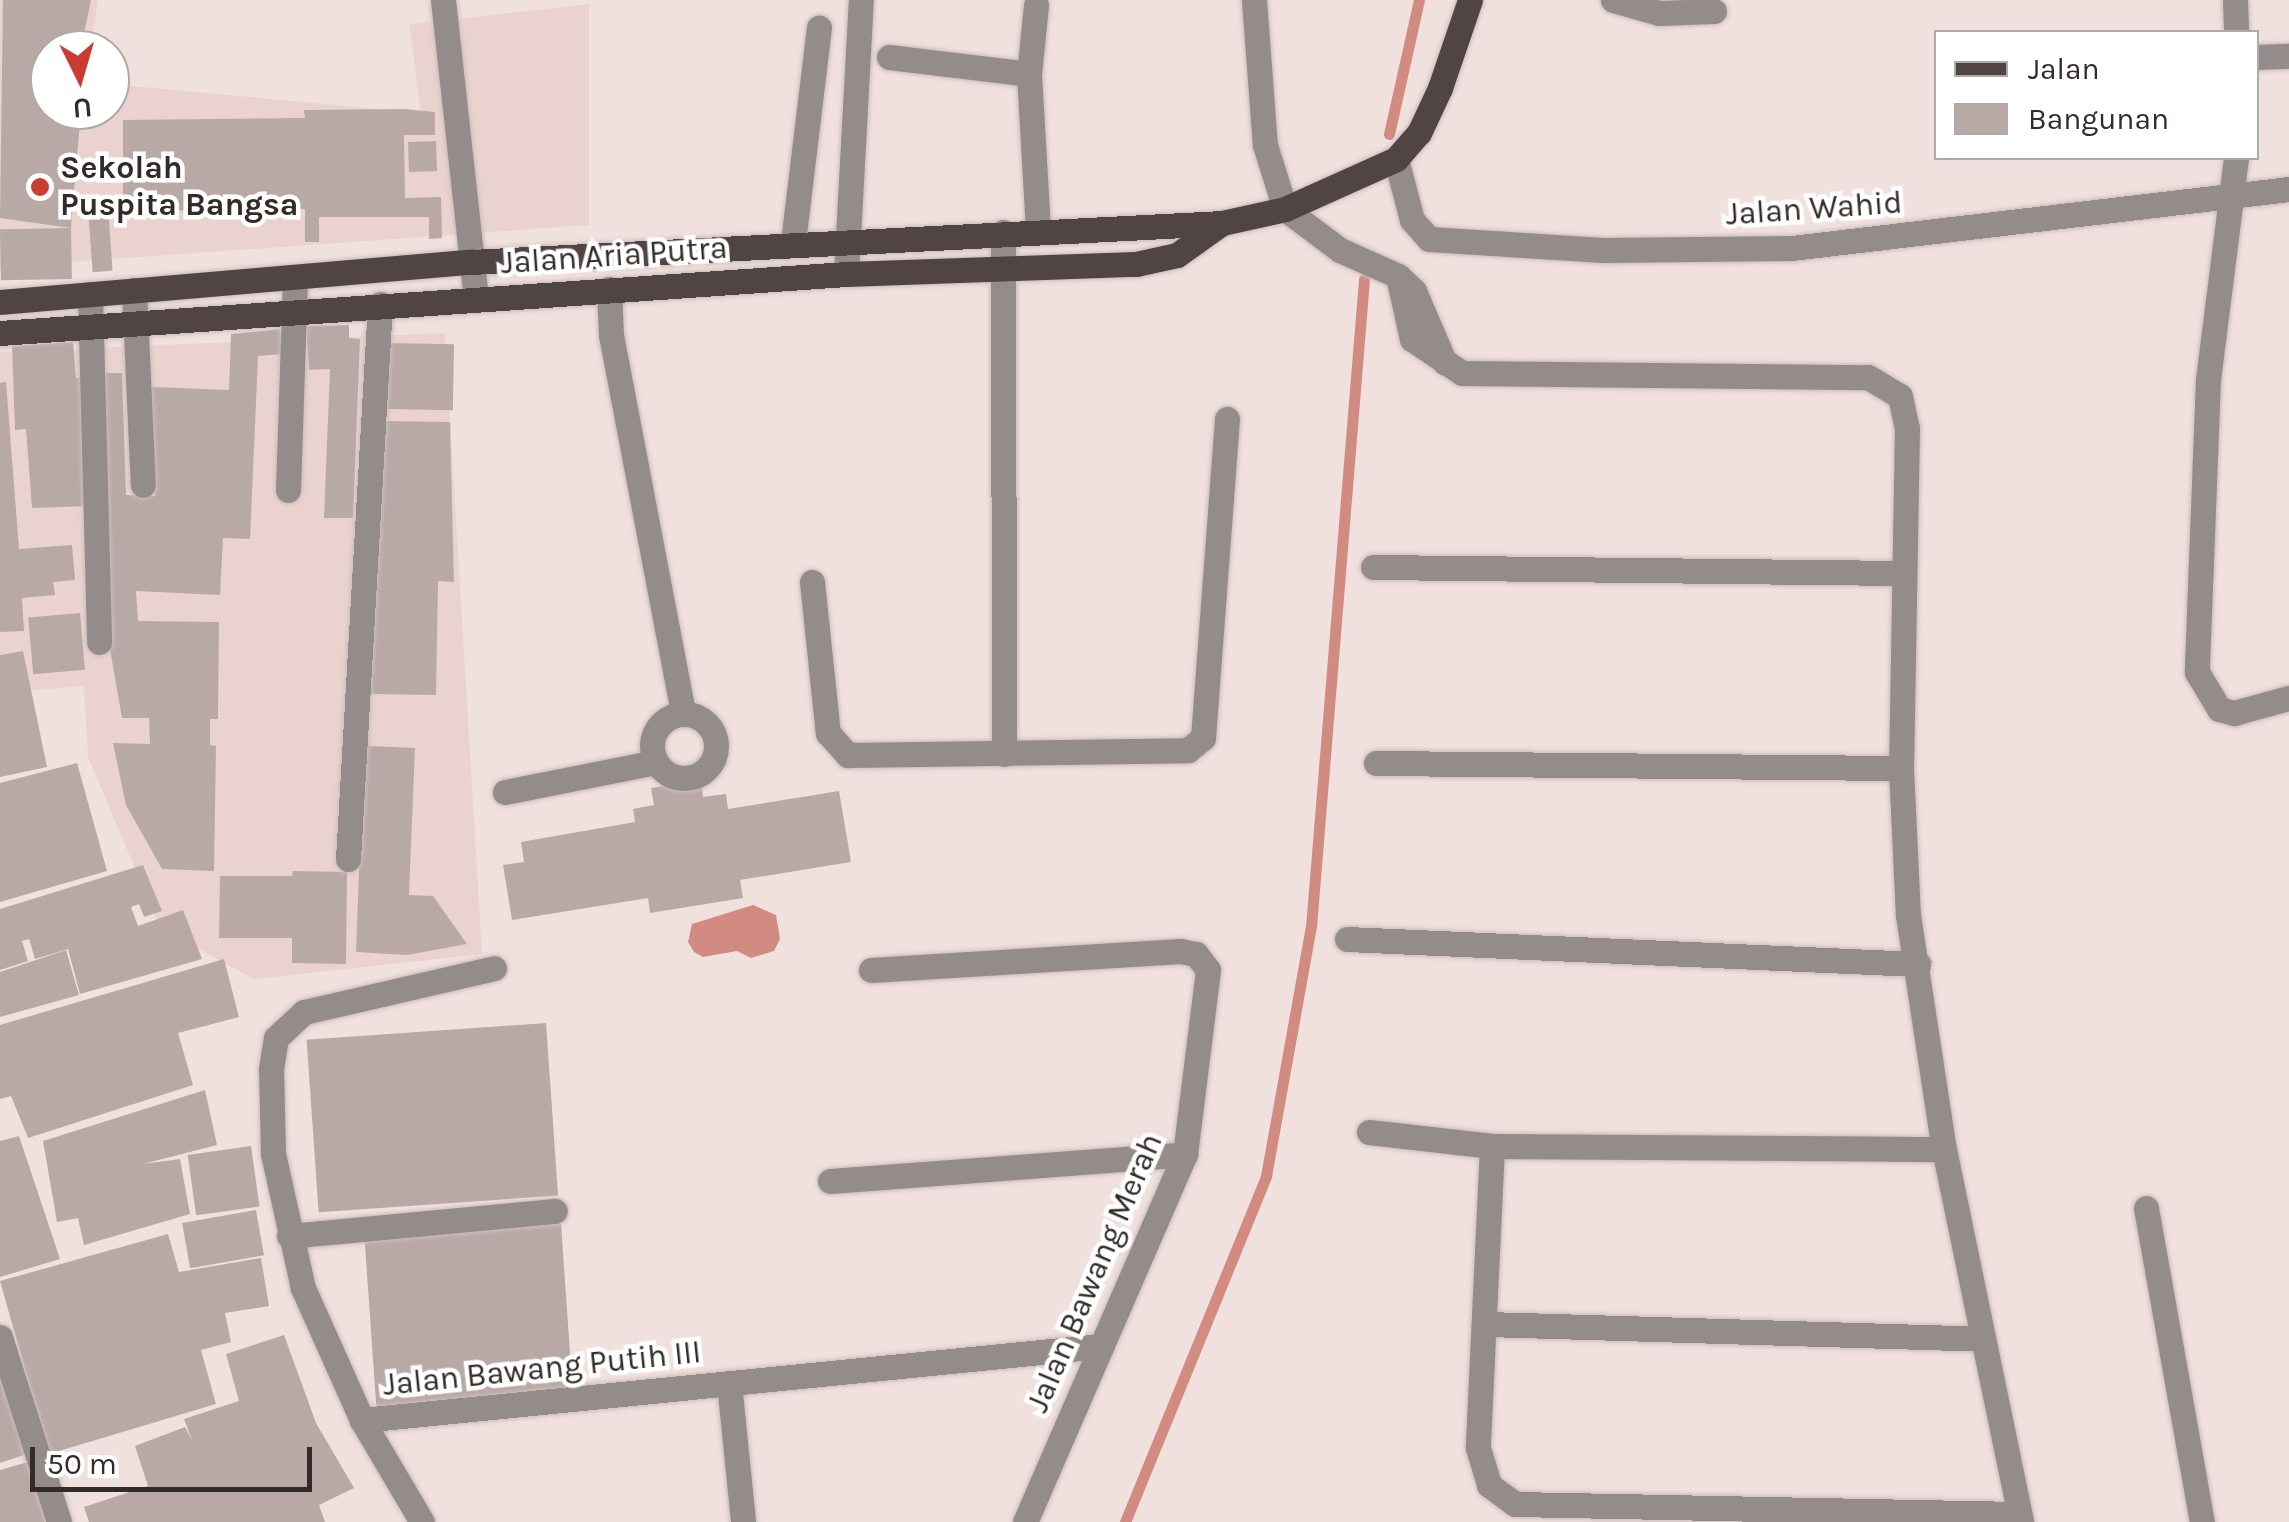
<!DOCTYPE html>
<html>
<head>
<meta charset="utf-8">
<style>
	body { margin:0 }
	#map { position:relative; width:2289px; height:1522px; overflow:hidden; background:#f1e1de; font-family:Karla,sans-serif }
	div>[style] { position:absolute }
	.built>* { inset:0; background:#ead3cf }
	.water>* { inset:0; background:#d18b81 }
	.stream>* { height:11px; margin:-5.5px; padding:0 5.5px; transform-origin:5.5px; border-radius:5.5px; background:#d18b81 }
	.building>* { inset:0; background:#b8a9a6; transform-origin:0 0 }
	.roads { filter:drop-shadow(0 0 2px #cbbdba) drop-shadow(0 0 2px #cbbdba) }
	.minor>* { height:25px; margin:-12.5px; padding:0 12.5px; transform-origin:12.5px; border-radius:12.5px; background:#938c8b }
	.minor>.ring { margin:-12.5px; padding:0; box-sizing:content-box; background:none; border:25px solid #938c8b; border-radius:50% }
	.major>* { height:25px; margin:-12.5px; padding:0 12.5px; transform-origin:12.5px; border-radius:12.5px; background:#504544 }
	.dots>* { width:28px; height:28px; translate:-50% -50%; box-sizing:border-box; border:5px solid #fff; border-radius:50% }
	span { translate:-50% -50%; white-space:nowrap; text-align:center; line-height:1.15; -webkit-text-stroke:9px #fff; paint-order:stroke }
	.poi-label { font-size:32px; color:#312b2a; font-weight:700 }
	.left { translate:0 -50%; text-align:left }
	.street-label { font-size:32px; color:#312b2a }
	.legend { position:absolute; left:1934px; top:30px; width:325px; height:130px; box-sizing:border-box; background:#fff; border:2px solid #adaaaa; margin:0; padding:12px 18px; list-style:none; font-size:30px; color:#312b2a }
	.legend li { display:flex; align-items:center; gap:20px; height:50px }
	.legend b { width:50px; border:2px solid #adaaaa }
	.north { position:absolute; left:30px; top:30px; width:100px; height:100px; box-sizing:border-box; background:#fff; border:2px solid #adaaaa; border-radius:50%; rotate:175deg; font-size:28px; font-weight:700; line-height:40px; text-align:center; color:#312b2a }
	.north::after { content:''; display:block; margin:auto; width:35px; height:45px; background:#c93c31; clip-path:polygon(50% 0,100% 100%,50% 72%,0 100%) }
	.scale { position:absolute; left:30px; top:1447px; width:282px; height:45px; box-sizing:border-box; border:5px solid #312b2a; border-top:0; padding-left:12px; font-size:30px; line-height:35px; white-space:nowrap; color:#312b2a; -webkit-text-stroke:8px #fff; paint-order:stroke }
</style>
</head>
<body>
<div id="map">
	<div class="built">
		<div style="clip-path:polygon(0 0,98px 0,91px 50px,50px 50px,50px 110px,110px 110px,110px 84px,421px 113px,409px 24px,589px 4px,589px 225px,0 267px)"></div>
		<div style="clip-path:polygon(445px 333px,482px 954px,254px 979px,160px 928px,88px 757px,84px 686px,0 693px,0 352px)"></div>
	</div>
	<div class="water">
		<div style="clip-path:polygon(753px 905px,776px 915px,780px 939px,774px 951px,751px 958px,737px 951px,703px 957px,694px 952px,688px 942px,692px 924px)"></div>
	</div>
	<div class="stream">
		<div style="left:1389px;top:134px;width:137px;rotate:-77.4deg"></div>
		<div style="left:1125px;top:1522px;width:374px;rotate:-67.8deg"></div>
		<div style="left:1266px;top:1176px;width:253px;rotate:-79.8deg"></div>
		<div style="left:1311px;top:927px;width:650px;rotate:-85.32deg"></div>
	</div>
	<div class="building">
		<div style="clip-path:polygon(3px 0,91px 0,82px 44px,86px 50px,50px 50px,50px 110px,81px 110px,71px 228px,0 218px)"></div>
		<div style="clip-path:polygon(404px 109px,435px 112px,435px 135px,404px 135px,405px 198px,441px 197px,442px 238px,429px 239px,429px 217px,319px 217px,319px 242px,305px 242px,305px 209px,123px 211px,123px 120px,305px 118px,304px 110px)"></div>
		<div style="left:436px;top:141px;width:30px;height:28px;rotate:88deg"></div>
		<div style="left:108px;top:206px;width:65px;height:20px;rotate:86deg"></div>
		<div style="left:71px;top:228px;width:51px;height:71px;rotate:89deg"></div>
		<div style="clip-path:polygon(349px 325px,349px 338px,360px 339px,353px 518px,324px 518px,330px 369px,309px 370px,306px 326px)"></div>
		<div style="clip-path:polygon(280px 329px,283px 354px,258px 356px,250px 539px,223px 538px,220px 595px,136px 591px,138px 621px,219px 622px,218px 719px,210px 719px,210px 745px,216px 746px,214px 871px,162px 869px,126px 805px,113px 743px,150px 744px,149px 718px,122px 718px,106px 626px,98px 373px,122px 373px,126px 495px,155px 496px,156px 476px,148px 476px,152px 387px,229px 390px,231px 334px)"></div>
		<div style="clip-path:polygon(73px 342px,76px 378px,89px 377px,91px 506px,32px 508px,26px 429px,15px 430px,12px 346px)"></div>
		<div style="left:386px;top:343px;width:68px;height:66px;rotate:1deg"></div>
		<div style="clip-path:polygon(6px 382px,19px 549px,72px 545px,75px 580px,53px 582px,55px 595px,22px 598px,24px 631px,0 632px,0 383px)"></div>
		<div style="clip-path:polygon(383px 421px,450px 422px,454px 582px,438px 581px,436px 695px,371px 694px,375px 490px,382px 490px)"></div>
		<div style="left:80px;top:613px;width:57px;height:52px;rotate:85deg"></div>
		<div style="clip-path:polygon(23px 651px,47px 767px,0 777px,0 655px)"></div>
		<div style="clip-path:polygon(348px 745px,415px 748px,409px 895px,433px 896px,467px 944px,407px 955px,356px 952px,360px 843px)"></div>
		<div style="clip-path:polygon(77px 763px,107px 871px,0 902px,0 783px)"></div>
		<div style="clip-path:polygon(701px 780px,703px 797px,726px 794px,728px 809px,839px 791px,851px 862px,740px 880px,743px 898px,650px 913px,648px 898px,512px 920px,503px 865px,524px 862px,521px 842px,635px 822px,633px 809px,654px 805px,651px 788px)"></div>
		<div style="clip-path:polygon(143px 865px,162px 911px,144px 917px,139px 904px,131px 907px,138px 926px,183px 910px,202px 959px,80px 994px,68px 949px,35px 959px,29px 939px,22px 941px,28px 961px,0 970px,0 909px)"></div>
		<div style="clip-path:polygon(293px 871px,347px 872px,346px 964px,292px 963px,292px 938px,219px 938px,220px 876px,292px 876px)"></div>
		<div style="clip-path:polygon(66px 950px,79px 995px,0 1017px,0 972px)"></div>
		<div style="clip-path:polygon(224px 959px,239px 1017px,178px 1033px,193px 1085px,28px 1138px,11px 1096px,0 1099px,0 1025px)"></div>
		<div style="left:546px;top:1023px;width:173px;height:240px;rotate:86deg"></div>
		<div style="clip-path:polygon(205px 1090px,217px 1145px,143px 1164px,180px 1159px,190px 1214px,84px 1245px,78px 1218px,57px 1222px,43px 1141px)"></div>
		<div style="clip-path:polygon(19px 1136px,60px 1259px,0 1277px,0 1141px)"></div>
		<div style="left:251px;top:1146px;width:61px;height:64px;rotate:82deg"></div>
		<div style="left:256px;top:1210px;width:46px;height:75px;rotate:80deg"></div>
		<div style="left:561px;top:1224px;width:171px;height:197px;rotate:86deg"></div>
		<div style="clip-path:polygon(168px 1234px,179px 1272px,261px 1258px,269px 1306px,225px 1313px,231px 1342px,201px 1350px,216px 1404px,49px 1454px,0 1281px)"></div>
		<div style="clip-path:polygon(284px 1335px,316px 1423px,354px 1488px,319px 1505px,325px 1522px,89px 1522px,84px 1507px,148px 1486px,135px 1446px,185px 1427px,192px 1440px,184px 1419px,239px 1401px,226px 1354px)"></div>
		<div style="clip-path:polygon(0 1373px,27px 1454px,0 1463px)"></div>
		<div style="clip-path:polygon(28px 1462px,46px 1522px,0 1522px,0 1470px)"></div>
	</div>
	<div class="roads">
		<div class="minor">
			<div style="left:443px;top:0;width:299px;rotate:83.7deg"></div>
			<div style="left:1254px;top:0;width:145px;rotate:85.7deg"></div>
			<div style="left:1265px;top:145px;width:67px;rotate:72.6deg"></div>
			<div style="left:1285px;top:209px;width:69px;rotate:36.7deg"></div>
			<div style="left:1340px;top:250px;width:64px;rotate:24.1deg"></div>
			<div style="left:1398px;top:276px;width:22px;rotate:43deg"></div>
			<div style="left:1414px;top:291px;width:78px;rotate:66.7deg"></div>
			<div style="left:1613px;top:0;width:48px;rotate:15.8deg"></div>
			<div style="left:1659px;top:13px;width:55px;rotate:-2.1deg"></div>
			<div style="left:2235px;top:0;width:32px;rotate:88deg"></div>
			<div style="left:1036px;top:5px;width:69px;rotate:95.8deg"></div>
			<div style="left:1029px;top:74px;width:156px;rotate:86.7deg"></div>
			<div style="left:889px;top:57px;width:141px;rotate:6.9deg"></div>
			<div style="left:2256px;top:57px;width:33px;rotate:-2deg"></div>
			<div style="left:2236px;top:158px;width:223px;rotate:97.2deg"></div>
			<div style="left:2208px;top:379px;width:293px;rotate:92.2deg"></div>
			<div style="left:2197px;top:672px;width:43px;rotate:59.3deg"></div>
			<div style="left:2219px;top:709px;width:16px;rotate:15deg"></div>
			<div style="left:2234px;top:713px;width:57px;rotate:-15.3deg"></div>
			<div style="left:1396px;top:159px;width:63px;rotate:75.3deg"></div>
			<div style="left:1412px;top:220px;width:25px;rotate:48deg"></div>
			<div style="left:1429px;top:239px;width:174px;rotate:3.6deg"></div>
			<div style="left:1603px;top:250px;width:189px;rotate:-0.6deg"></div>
			<div style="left:1792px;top:248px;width:500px;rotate:-6.77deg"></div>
			<div style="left:1003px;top:232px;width:522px;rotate:89.89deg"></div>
			<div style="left:793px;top:242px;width:216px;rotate:-83.1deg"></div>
			<div style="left:846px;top:274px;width:274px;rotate:-86.9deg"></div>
			<div style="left:1398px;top:276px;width:65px;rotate:77.5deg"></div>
			<div style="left:1412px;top:339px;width:60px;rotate:34.2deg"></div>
			<div style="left:1462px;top:373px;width:406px;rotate:0.6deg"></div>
			<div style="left:1868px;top:377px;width:37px;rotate:31deg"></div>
			<div style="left:1900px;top:396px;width:33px;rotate:78deg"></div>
			<div style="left:1907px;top:428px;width:340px;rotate:91deg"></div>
			<div style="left:1901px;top:768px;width:147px;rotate:87.3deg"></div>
			<div style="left:1908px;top:915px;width:237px;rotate:81.3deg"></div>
			<div style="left:1944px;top:1149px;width:381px;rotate:78.3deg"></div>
			<div style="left:609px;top:289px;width:46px;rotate:87.5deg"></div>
			<div style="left:611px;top:335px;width:385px;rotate:79.2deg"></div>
			<div style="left:134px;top:290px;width:195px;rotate:87.4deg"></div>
			<div style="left:90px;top:294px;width:348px;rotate:88.5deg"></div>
			<div style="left:288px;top:490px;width:213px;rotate:-88.1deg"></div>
			<div style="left:1373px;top:567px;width:528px;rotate:0.65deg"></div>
			<div style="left:812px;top:582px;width:152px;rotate:84deg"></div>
			<div style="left:828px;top:733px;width:30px;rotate:48deg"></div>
			<div style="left:848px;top:755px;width:340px;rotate:-0.8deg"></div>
			<div style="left:1188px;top:750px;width:19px;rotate:-39deg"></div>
			<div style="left:1203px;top:738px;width:320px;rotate:-85.7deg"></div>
			<div class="ring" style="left:652px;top:714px;width:39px;height:39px"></div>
			<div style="left:1376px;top:763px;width:525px;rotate:0.55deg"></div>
			<div style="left:505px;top:792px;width:154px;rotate:-11.2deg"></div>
			<div style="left:348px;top:859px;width:556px;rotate:-86.7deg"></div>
			<div style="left:1347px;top:939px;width:572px;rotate:2.51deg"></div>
			<div style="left:871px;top:970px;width:310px;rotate:-3.5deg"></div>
			<div style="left:1180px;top:951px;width:16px;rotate:11deg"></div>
			<div style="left:1196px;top:954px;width:20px;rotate:53deg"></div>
			<div style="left:1208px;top:970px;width:185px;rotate:97.1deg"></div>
			<div style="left:1185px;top:1154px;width:401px;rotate:113.5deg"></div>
			<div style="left:1369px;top:1132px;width:124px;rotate:6.5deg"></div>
			<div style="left:1492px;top:1146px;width:452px;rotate:0.4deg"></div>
			<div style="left:1492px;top:1146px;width:302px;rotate:92.7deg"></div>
			<div style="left:1478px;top:1448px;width:39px;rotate:73deg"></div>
			<div style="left:1489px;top:1485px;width:32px;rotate:36deg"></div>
			<div style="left:1515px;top:1504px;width:504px;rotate:1.14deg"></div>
			<div style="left:830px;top:1181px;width:356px;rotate:-4.3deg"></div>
			<div style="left:2146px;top:1208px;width:319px;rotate:79.9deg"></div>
			<div style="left:289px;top:1236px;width:267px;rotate:-5.4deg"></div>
			<div style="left:1486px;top:1324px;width:497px;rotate:1.7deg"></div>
			<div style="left:0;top:1337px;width:194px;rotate:72.3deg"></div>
			<div style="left:729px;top:1383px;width:140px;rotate:84.2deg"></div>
			<div style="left:362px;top:1420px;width:743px;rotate:-5.72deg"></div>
			<div style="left:422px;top:1522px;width:118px;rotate:-120.5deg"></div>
			<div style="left:362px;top:1420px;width:145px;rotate:-114.1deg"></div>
			<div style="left:303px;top:1288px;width:137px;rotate:-102.6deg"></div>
			<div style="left:273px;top:1154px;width:85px;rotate:-91.3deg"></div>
			<div style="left:271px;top:1069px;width:31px;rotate:-81deg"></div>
			<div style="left:276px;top:1038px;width:38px;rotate:-43deg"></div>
			<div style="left:304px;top:1012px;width:195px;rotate:-13deg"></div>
		</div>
		<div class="major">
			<div style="left:0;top:302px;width:473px;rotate:-4.9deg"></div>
			<div style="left:471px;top:262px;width:752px;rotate:-2.97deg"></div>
			<div style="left:1222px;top:223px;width:65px;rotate:-12.5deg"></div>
			<div style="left:1285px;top:209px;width:122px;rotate:-24.2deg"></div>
			<div style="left:1396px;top:159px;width:35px;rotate:-49deg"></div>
			<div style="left:1419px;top:133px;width:50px;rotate:-65deg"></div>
			<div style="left:1440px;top:88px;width:93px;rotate:-71.2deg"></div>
			<div style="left:0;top:333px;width:848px;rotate:-3.99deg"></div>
			<div style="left:846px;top:274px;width:290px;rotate:-2deg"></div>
			<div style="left:1136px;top:264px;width:42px;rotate:-12.4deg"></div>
			<div style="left:1177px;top:255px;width:55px;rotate:-35.4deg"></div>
		</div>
	</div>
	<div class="dots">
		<div style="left:40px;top:187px;background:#c93c31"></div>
	</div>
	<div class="poi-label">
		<span class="left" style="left:60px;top:187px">Sekolah<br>Puspita Bangsa</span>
	</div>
	<div class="street-label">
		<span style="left:1814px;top:209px;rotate:-4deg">Jalan Wahid</span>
		<span style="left:614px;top:256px;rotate:-4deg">Jalan Aria Putra</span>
		<span style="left:1095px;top:1273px;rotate:-67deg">Jalan Bawang Merah</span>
		<span style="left:542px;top:1369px;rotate:-6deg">Jalan Bawang Putih III</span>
	</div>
	<ul class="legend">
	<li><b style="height:12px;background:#504544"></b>Jalan</li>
	<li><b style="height:28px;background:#b8a9a6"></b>Bangunan</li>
	</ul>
	<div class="north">U</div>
	<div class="scale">50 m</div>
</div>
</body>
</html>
